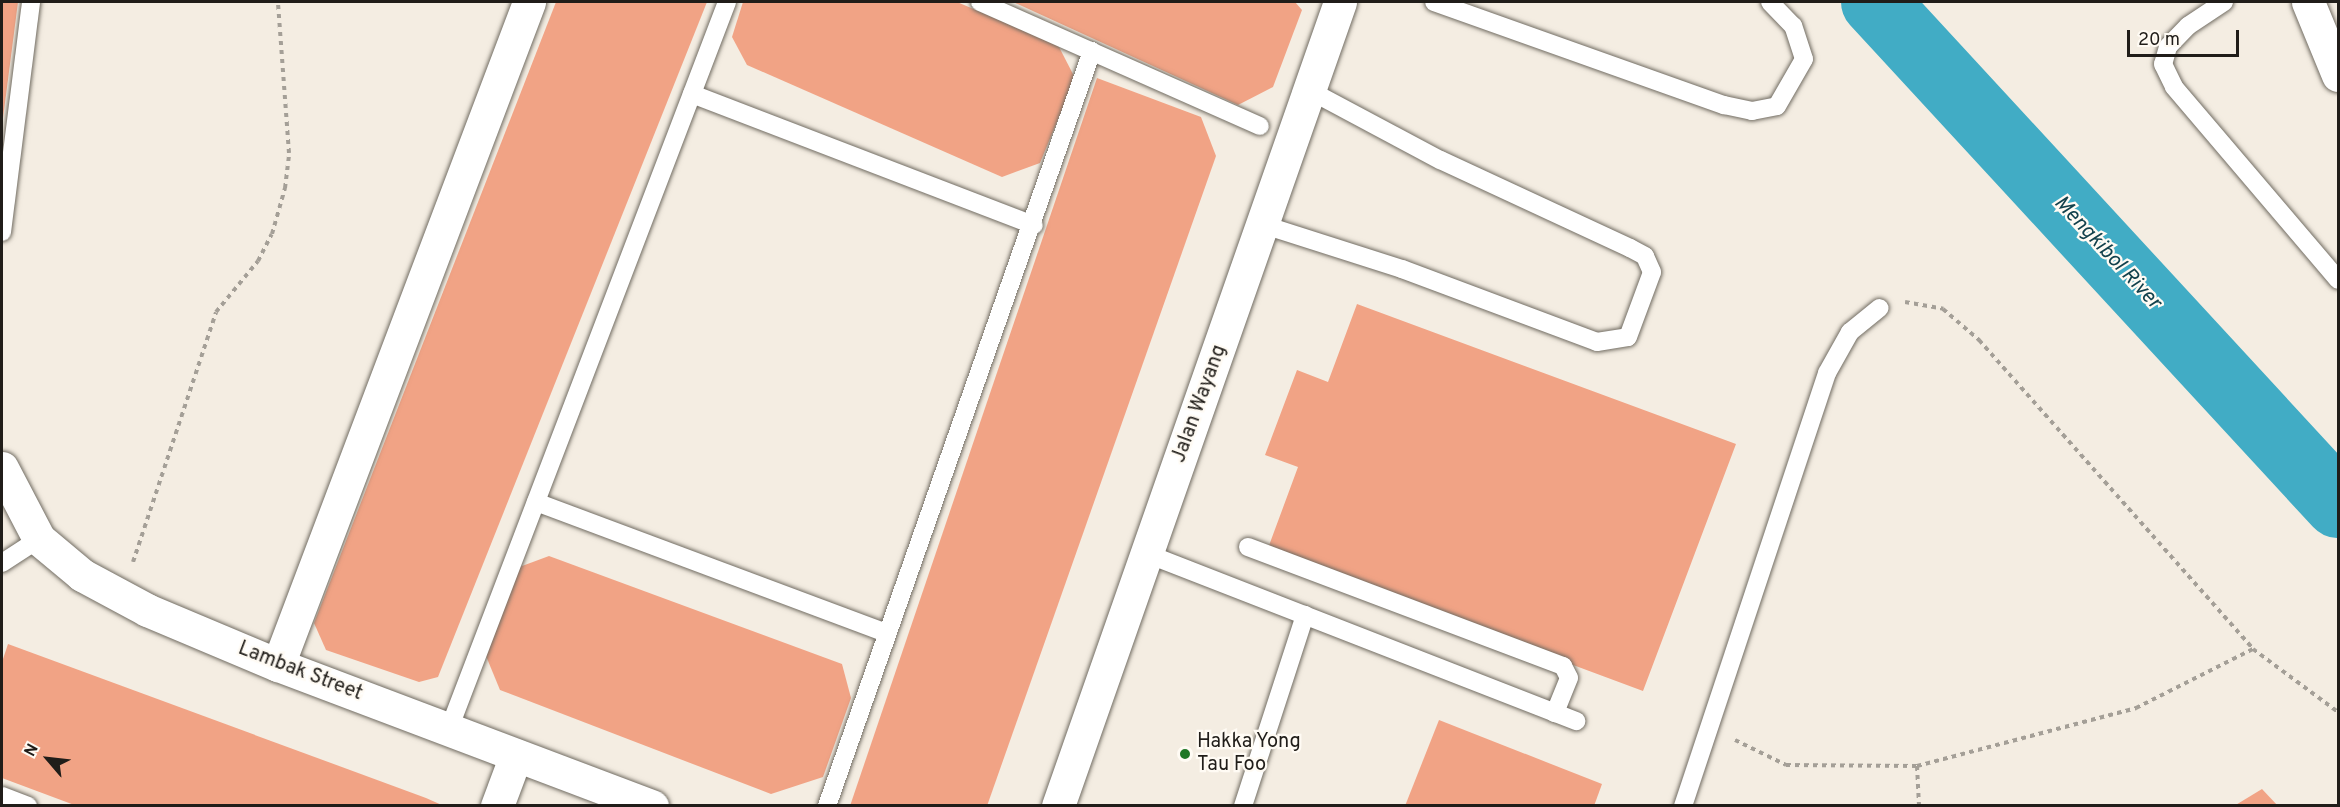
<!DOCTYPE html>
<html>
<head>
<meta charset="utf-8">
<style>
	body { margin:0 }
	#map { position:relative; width:2340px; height:807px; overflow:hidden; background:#f4ede2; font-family:Overpass,sans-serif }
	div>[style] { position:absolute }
	.river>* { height:68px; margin:-34px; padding:0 34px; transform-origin:34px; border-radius:34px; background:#41acc5 }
	.building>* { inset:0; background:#f1a385 }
	.path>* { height:4px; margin-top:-2px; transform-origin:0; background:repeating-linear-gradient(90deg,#a49f97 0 4.5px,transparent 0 9px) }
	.roads { filter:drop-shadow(0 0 2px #716c62) drop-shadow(0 0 2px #716c62) }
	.service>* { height:18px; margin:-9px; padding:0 9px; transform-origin:9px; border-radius:9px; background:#fff }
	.minor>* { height:33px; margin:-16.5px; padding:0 16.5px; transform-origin:16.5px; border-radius:16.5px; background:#fff }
	.tertiary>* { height:33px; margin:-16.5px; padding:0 16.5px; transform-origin:16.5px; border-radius:16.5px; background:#fff }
	.dots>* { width:16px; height:16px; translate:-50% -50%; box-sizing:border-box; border:3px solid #fffbf4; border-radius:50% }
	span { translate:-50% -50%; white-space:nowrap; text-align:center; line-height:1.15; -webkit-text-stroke:4.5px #fffbf4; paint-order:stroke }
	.street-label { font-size:20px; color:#201d19 }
	.poi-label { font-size:20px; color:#201d19 }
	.left { translate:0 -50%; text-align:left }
	.water-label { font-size:21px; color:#13424d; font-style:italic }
	.frame { position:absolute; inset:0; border:3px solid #201d19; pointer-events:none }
	.north { position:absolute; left:18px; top:729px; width:60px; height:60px; -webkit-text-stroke:4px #fffbf4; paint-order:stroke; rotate:298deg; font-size:16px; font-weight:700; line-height:24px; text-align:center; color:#201d19 }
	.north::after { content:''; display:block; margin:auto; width:21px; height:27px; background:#201d19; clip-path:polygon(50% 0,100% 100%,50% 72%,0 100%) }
	.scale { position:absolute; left:2127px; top:30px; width:112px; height:27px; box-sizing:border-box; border:3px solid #201d19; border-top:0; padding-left:8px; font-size:18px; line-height:21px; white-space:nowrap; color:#201d19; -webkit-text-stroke:4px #fffbf4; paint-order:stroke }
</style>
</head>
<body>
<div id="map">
	<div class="river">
		<div style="left:1875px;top:2px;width:683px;rotate:47.31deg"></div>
	</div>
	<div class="building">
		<div style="clip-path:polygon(2px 2px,18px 2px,3px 118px,2px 118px)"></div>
		<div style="clip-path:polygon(556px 2px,707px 2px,438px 677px,419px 682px,326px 650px,314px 623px)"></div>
		<div style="clip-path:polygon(743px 2px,957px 2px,1058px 45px,1075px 78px,1040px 163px,1002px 177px,747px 65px,732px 37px)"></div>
		<div style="clip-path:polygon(1013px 2px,1295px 2px,1302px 10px,1273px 87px,1238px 105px)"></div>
		<div style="clip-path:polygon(1097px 78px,1201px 117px,1216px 156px,987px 806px,850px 806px)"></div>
		<div style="clip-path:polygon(1357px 304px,1736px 444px,1643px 691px,1267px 551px,1298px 467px,1265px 455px,1297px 370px,1328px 382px)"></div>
		<div style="clip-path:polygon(549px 556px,842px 664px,851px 698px,823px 777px,771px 794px,500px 690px,486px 656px,514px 569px)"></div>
		<div style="clip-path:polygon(8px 644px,426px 798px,444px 806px,77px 806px,2px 778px,2px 662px)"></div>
		<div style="clip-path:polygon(1439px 720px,1602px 784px,1594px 806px,1405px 806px)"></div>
		<div style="clip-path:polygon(2262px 789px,2278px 806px,2234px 806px)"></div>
	</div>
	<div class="path">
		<div style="left:1905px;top:302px;width:39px;rotate:10deg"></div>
		<div style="left:1943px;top:309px;width:48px;rotate:40.7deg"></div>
		<div style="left:1979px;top:340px;width:413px;rotate:48.4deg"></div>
		<div style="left:2253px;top:649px;width:106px;rotate:36.5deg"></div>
		<div style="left:133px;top:562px;width:263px;rotate:-71.6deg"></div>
		<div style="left:216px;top:312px;width:66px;rotate:-50.5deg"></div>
		<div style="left:258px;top:261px;width:30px;rotate:-63deg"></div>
		<div style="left:272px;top:234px;width:48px;rotate:-74.2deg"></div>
		<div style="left:285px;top:188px;width:35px;rotate:-83deg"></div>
		<div style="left:289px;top:153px;width:151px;rotate:-94.2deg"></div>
		<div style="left:1735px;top:740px;width:57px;rotate:26.1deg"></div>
		<div style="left:1786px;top:765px;width:131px;rotate:0.4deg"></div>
		<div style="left:1917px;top:766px;width:227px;rotate:-14.8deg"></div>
		<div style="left:2136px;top:708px;width:131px;rotate:-26.8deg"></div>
		<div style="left:1917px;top:766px;width:40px;rotate:87.1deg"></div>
	</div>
	<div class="roads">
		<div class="service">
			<div style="left:980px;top:2px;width:306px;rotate:23.9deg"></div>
			<div style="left:1434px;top:2px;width:308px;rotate:19.6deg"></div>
			<div style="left:1724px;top:105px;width:29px;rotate:12deg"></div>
			<div style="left:1752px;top:111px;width:25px;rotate:-11deg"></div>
			<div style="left:1777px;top:106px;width:54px;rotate:-60.1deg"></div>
			<div style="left:1804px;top:59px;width:35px;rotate:-108deg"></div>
			<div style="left:1793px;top:26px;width:33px;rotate:-134deg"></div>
			<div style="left:2224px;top:2px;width:43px;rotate:146.3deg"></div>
			<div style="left:2188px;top:26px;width:29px;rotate:134deg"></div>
			<div style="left:2168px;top:47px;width:18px;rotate:106deg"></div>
			<div style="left:2163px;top:64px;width:25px;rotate:64deg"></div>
			<div style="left:2174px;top:87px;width:253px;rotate:49.6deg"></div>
			<div style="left:692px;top:94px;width:366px;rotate:21deg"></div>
			<div style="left:1261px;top:224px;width:148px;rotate:17.7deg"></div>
			<div style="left:1402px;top:269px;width:208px;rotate:20.5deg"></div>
			<div style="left:1597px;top:342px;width:31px;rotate:-9deg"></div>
			<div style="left:1628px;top:337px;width:69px;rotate:-69.7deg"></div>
			<div style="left:1652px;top:272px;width:17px;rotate:-114deg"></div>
			<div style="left:1645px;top:256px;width:17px;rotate:-152deg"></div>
			<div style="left:1630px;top:248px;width:209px;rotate:-155.1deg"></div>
			<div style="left:1440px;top:160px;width:149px;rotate:-151.9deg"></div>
			<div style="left:2px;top:232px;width:232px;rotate:-82.8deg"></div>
			<div style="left:536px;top:502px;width:375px;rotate:20.5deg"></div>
			<div style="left:1248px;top:547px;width:337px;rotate:20.7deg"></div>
			<div style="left:1563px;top:666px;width:13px;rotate:63deg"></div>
			<div style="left:1569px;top:678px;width:38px;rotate:112deg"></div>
			<div style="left:1145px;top:553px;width:463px;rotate:21.3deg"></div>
			<div style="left:2px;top:563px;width:44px;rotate:-33deg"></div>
			<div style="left:449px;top:729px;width:778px;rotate:-69.07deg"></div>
			<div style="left:2px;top:796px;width:28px;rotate:21deg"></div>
			<div style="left:827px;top:806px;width:800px;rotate:-70.66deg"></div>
			<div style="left:1243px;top:806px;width:201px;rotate:-72deg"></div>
			<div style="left:1683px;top:806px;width:456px;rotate:-71.6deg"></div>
			<div style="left:1827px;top:373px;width:47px;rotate:-60.7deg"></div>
			<div style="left:1850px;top:332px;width:38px;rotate:-39deg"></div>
		</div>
		<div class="minor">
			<div style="left:2308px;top:2px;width:79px;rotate:67.7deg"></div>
			<div style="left:278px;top:665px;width:709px;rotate:-69.26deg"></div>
			<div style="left:497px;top:806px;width:54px;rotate:-69.6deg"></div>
			<div style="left:1058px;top:806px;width:852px;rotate:-70.67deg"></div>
		</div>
		<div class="tertiary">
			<div style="left:2px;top:468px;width:80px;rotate:62.5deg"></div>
			<div style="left:39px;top:539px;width:56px;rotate:39.9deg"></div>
			<div style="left:82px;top:575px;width:74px;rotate:28.3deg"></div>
			<div style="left:147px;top:610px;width:142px;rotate:22.8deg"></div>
			<div style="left:278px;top:665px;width:400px;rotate:20.7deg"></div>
		</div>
	</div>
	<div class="dots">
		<div style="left:1185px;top:754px;background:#207826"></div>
	</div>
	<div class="street-label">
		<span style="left:1200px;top:404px;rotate:-70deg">Jalan Wayang</span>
		<span style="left:300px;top:672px;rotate:21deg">Lambak Street</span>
	</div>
	<div class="poi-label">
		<span class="left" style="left:1197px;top:754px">Hakka Yong<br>Tau Foo</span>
	</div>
	<div class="water-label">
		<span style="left:2107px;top:253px;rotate:47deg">Mengkibol River</span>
	</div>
	<div class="frame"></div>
	<div class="north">N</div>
	<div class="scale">20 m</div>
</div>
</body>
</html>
